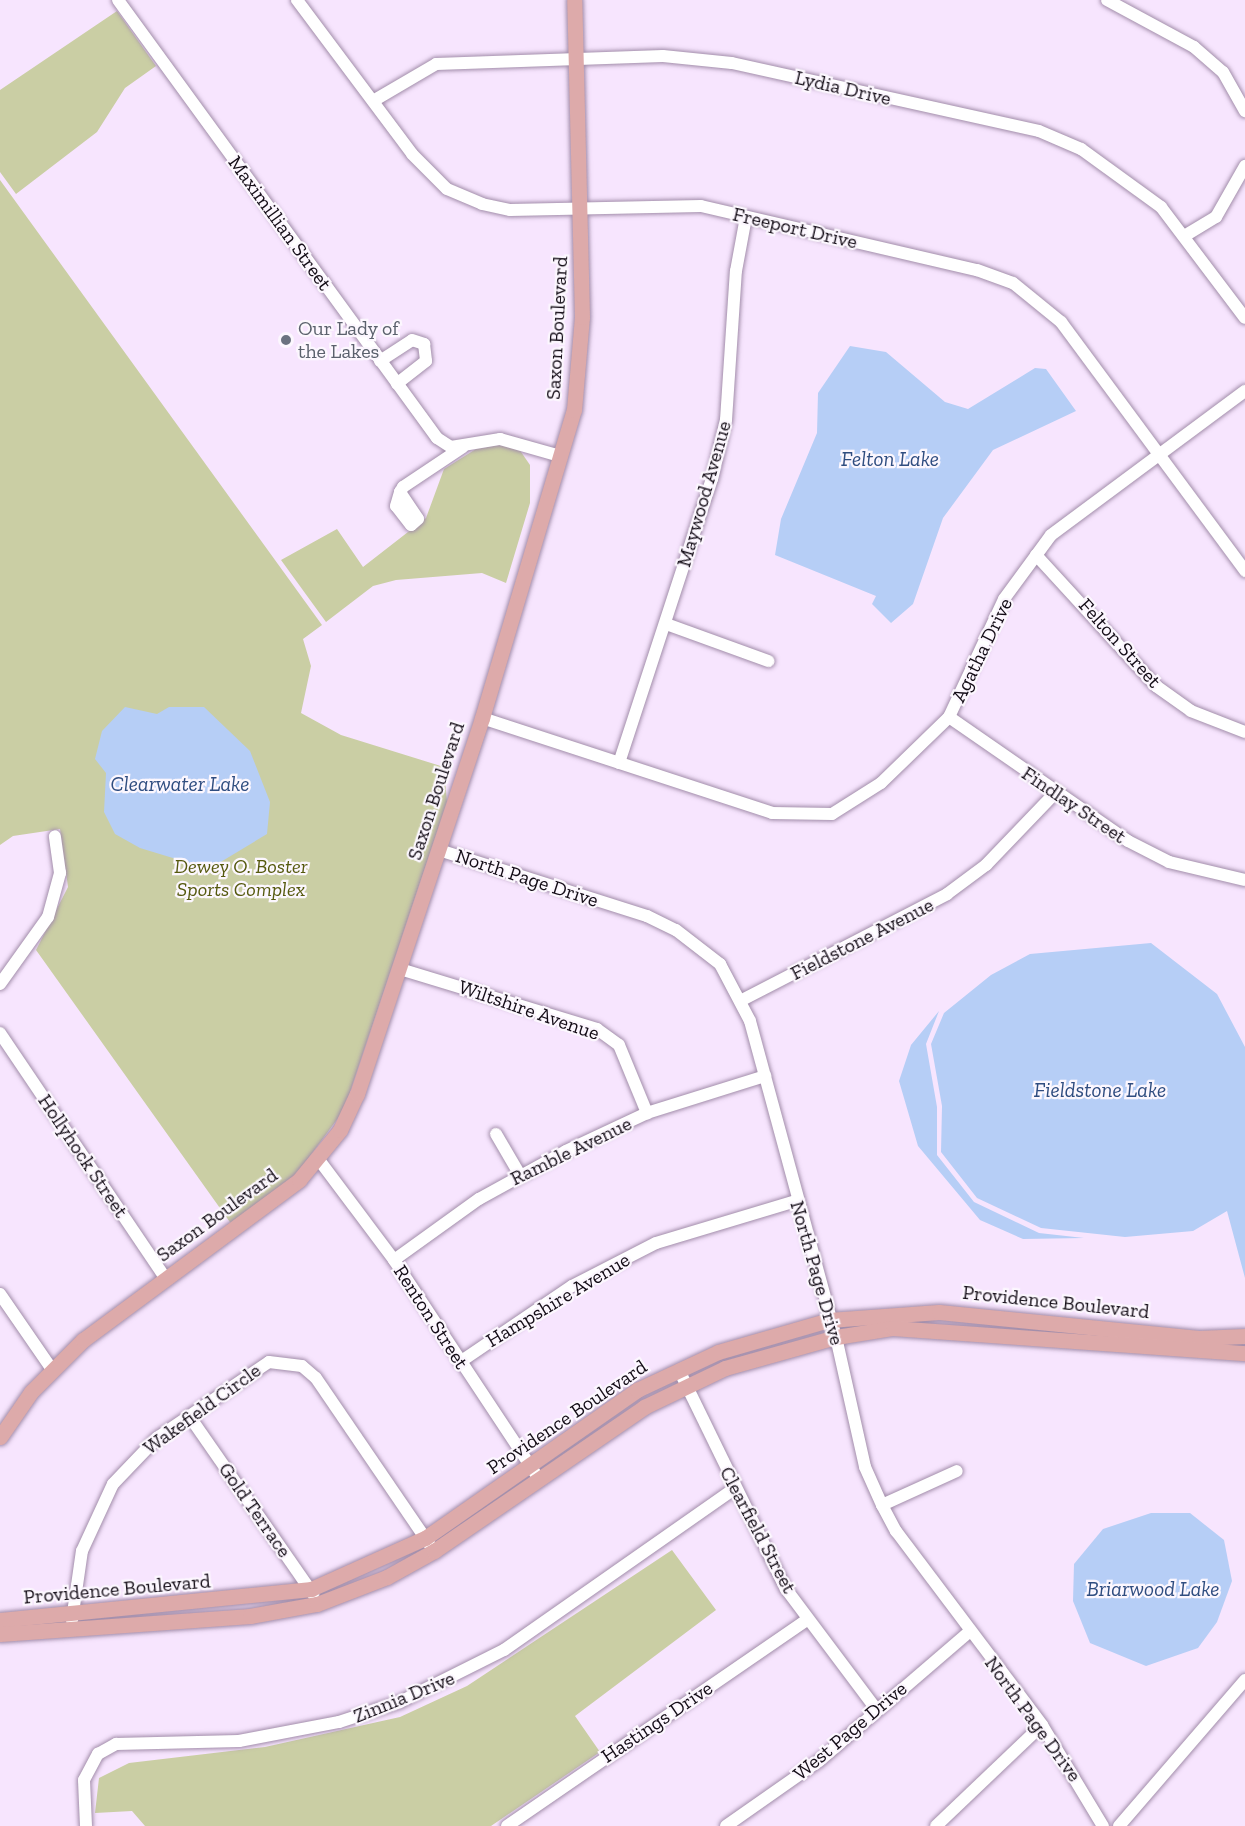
<!DOCTYPE html>
<html>
<head>
<meta charset="utf-8">
<style>
	body { margin:0 }
	#map { position:relative; width:1245px; height:1826px; overflow:hidden; background:#f7e5fe; font-family:"Zilla Slab",serif }
	div>[style] { position:absolute }
	.green>* { inset:0; background:#cacea4 }
	.water>* { inset:0; background:#b6cef6 }
	.roads { filter:drop-shadow(0 0 2px #a28daa) drop-shadow(0 0 2px #a28daa) }
	.minor>* { height:12px; margin:-6px; padding:0 6px; transform-origin:6px; border-radius:6px; background:#fff }
	.major>* { height:15px; margin:-7.5px; padding:0 7.5px; transform-origin:7.5px; border-radius:7.5px; background:#daa }
	.dots>* { width:16px; height:16px; translate:-50% -50%; box-sizing:border-box; border:3px solid #fcf7fe; border-radius:50% }
	span { translate:-50% -50%; white-space:nowrap; text-align:center; line-height:1.15; -webkit-text-stroke:4.5px #fcf7fe; paint-order:stroke }
	.street-label { font-size:20px; color:#130c16 }
	.worship-label { font-size:20px; color:#5b616d }
	.left { translate:0 -50%; text-align:left }
	.park-label { font-size:20px; color:#55590e; font-style:italic }
	.water-label { font-size:21px; color:#2f4d80; font-style:italic }
</style>
</head>
<body>
<div id="map">
	<div class="green">
		<div style="clip-path:polygon(117px 11px,156px 66px,125px 88px,97px 132px,16px 194px,0 172px,0 90px)"></div>
		<div style="clip-path:polygon(0 180px,322px 625px,303px 639px,311px 666px,301px 713px,341px 735px,444px 767px,447px 802px,344px 1110px,296px 1175px,232px 1225px,36px 950px,68px 887px,60px 829px,13px 836px,0 845px)"></div>
		<div style="clip-path:polygon(499px 445px,519px 449px,530px 465px,530px 503px,506px 583px,482px 573px,396px 580px,373px 586px,326px 622px,281px 560px,337px 529px,363px 567px,426px 518px,444px 469px,476px 449px)"></div>
		<div style="clip-path:polygon(672px 1550px,716px 1610px,575px 1716px,600px 1752px,491px 1826px,145px 1826px,132px 1811px,95px 1813px,99px 1778px,129px 1763px,265px 1747px,400px 1717px,467px 1686px)"></div>
	</div>
	<div class="water">
		<div style="clip-path:polygon(850px 346px,886px 352px,945px 402px,968px 409px,1035px 368px,1046px 369px,1076px 411px,993px 450px,943px 518px,913px 604px,891px 623px,872px 604px,876px 596px,775px 555px,781px 519px,817px 433px,818px 393px)"></div>
		<div style="clip-path:polygon(125px 707px,157px 714px,169px 707px,204px 707px,250px 751px,270px 802px,267px 834px,209px 869px,140px 848px,115px 834px,104px 812px,106px 773px,95px 759px,102px 731px)"></div>
		<div style="clip-path:polygon(1151px 943px,1217px 994px,1245px 1047px,1245px 1278px,1227px 1211px,1193px 1231px,1125px 1237px,1041px 1228px,977px 1198px,941px 1152px,942px 1106px,931px 1044px,944px 1013px,991px 975px,1030px 954px)"></div>
		<div style="clip-path:polygon(939px 1011px,926px 1044px,937px 1107px,937px 1155px,974px 1202px,1039px 1233px,1084px 1238px,1023px 1239px,980px 1220px,918px 1146px,899px 1081px,911px 1045px)"></div>
		<div style="clip-path:polygon(1151px 1513px,1190px 1513px,1224px 1540px,1232px 1581px,1217px 1622px,1198px 1648px,1146px 1666px,1090px 1643px,1073px 1601px,1074px 1564px,1103px 1529px)"></div>
	</div>
	<div class="roads">
		<div class="minor">
			<div style="left:118px;top:0;width:542px;rotate:53.93deg"></div>
			<div style="left:437px;top:438px;width:17px;rotate:33deg"></div>
			<div style="left:451px;top:447px;width:50px;rotate:-9.3deg"></div>
			<div style="left:500px;top:439px;width:62px;rotate:15.8deg"></div>
			<div style="left:297px;top:0;width:192px;rotate:53.2deg"></div>
			<div style="left:412px;top:154px;width:49px;rotate:45deg"></div>
			<div style="left:447px;top:189px;width:38px;rotate:23deg"></div>
			<div style="left:482px;top:204px;width:29px;rotate:12deg"></div>
			<div style="left:510px;top:210px;width:191px;rotate:-1.2deg"></div>
			<div style="left:701px;top:206px;width:283px;rotate:13.1deg"></div>
			<div style="left:977px;top:270px;width:38px;rotate:20deg"></div>
			<div style="left:1013px;top:283px;width:62px;rotate:39.1deg"></div>
			<div style="left:1061px;top:322px;width:310px;rotate:53.5deg"></div>
			<div style="left:1107px;top:0;width:99px;rotate:28.4deg"></div>
			<div style="left:1194px;top:47px;width:38px;rotate:41deg"></div>
			<div style="left:1223px;top:72px;width:45px;rotate:60.6deg"></div>
			<div style="left:373px;top:101px;width:73px;rotate:-30.4deg"></div>
			<div style="left:436px;top:64px;width:227px;rotate:-2deg"></div>
			<div style="left:663px;top:56px;width:69px;rotate:5.8deg"></div>
			<div style="left:732px;top:63px;width:314px;rotate:12.5deg"></div>
			<div style="left:1039px;top:131px;width:46px;rotate:23.2deg"></div>
			<div style="left:1081px;top:149px;width:99px;rotate:35.9deg"></div>
			<div style="left:1161px;top:207px;width:139px;rotate:52.9deg"></div>
			<div style="left:1186px;top:235px;width:35px;rotate:-31deg"></div>
			<div style="left:1216px;top:217px;width:59px;rotate:-60.4deg"></div>
			<div style="left:380px;top:361px;width:38px;rotate:-33deg"></div>
			<div style="left:412px;top:340px;width:13px;rotate:18deg"></div>
			<div style="left:424px;top:344px;width:17px;rotate:83deg"></div>
			<div style="left:426px;top:361px;width:37px;rotate:142deg"></div>
			<div style="left:400px;top:492px;width:32px;rotate:56deg"></div>
			<div style="left:418px;top:519px;width:9px;rotate:139deg"></div>
			<div style="left:411px;top:525px;width:24px;rotate:-128deg"></div>
			<div style="left:396px;top:506px;width:15px;rotate:-74deg"></div>
			<div style="left:400px;top:492px;width:6px;rotate:-59deg"></div>
			<div style="left:403px;top:487px;width:72px;rotate:-33.7deg"></div>
			<div style="left:1036px;top:555px;width:178px;rotate:47.5deg"></div>
			<div style="left:1156px;top:686px;width:43px;rotate:35.5deg"></div>
			<div style="left:1191px;top:711px;width:58px;rotate:21.3deg"></div>
			<div style="left:666px;top:624px;width:109px;rotate:19.9deg"></div>
			<div style="left:949px;top:717px;width:218px;rotate:34.7deg"></div>
			<div style="left:1128px;top:841px;width:46px;rotate:27.1deg"></div>
			<div style="left:1169px;top:862px;width:78px;rotate:13.3deg"></div>
			<div style="left:482px;top:718px;width:305px;rotate:18.1deg"></div>
			<div style="left:772px;top:813px;width:60px;rotate:1deg"></div>
			<div style="left:832px;top:814px;width:58px;rotate:-32.3deg"></div>
			<div style="left:881px;top:783px;width:95px;rotate:-44.1deg"></div>
			<div style="left:949px;top:717px;width:130px;rotate:-65deg"></div>
			<div style="left:1004px;top:599px;width:79px;rotate:-53.7deg"></div>
			<div style="left:1051px;top:535px;width:242px;rotate:-36.6deg"></div>
			<div style="left:619px;top:763px;width:299px;rotate:-71.9deg"></div>
			<div style="left:712px;top:479px;width:61px;rotate:-76.7deg"></div>
			<div style="left:726px;top:420px;width:149px;rotate:-86.2deg"></div>
			<div style="left:736px;top:271px;width:55px;rotate:-79.5deg"></div>
			<div style="left:439px;top:850px;width:218px;rotate:17.6deg"></div>
			<div style="left:647px;top:916px;width:32px;rotate:26deg"></div>
			<div style="left:676px;top:930px;width:56px;rotate:37.7deg"></div>
			<div style="left:720px;top:964px;width:64px;rotate:62.2deg"></div>
			<div style="left:750px;top:1021px;width:327px;rotate:74.8deg"></div>
			<div style="left:836px;top:1337px;width:133px;rotate:77.4deg"></div>
			<div style="left:865px;top:1467px;width:42px;rotate:65.9deg"></div>
			<div style="left:882px;top:1505px;width:30px;rotate:62deg"></div>
			<div style="left:896px;top:1531px;width:243px;rotate:53deg"></div>
			<div style="left:1042px;top:1725px;width:118px;rotate:58.9deg"></div>
			<div style="left:400px;top:969px;width:206px;rotate:16.9deg"></div>
			<div style="left:597px;top:1029px;width:27px;rotate:36deg"></div>
			<div style="left:619px;top:1045px;width:74px;rotate:67.6deg"></div>
			<div style="left:0;top:984px;width:82px;rotate:-54.4deg"></div>
			<div style="left:48px;top:917px;width:46px;rotate:-74.7deg"></div>
			<div style="left:60px;top:873px;width:37px;rotate:-98deg"></div>
			<div style="left:742px;top:1000px;width:231px;rotate:-27.3deg"></div>
			<div style="left:947px;top:894px;width:49px;rotate:-36.6deg"></div>
			<div style="left:986px;top:865px;width:98px;rotate:-46.2deg"></div>
			<div style="left:0;top:1033px;width:297px;rotate:56deg"></div>
			<div style="left:496px;top:1134px;width:48px;rotate:59.7deg"></div>
			<div style="left:319px;top:1160px;width:125px;rotate:53.1deg"></div>
			<div style="left:394px;top:1260px;width:263px;rotate:56.5deg"></div>
			<div style="left:394px;top:1260px;width:105px;rotate:-35.7deg"></div>
			<div style="left:479px;top:1199px;width:99px;rotate:-28.9deg"></div>
			<div style="left:566px;top:1151px;width:89px;rotate:-25.1deg"></div>
			<div style="left:647px;top:1113px;width:124px;rotate:-17.4deg"></div>
			<div style="left:0;top:1294px;width:90px;rotate:55.4deg"></div>
			<div style="left:460px;top:1362px;width:135px;rotate:-34.2deg"></div>
			<div style="left:572px;top:1286px;width:94px;rotate:-27.1deg"></div>
			<div style="left:656px;top:1243px;width:146px;rotate:-16.7deg"></div>
			<div style="left:679px;top:1370px;width:244px;rotate:64deg"></div>
			<div style="left:786px;top:1589px;width:151px;rotate:53.1deg"></div>
			<div style="left:190px;top:1417px;width:216px;rotate:55.2deg"></div>
			<div style="left:882px;top:1505px;width:82px;rotate:-24.4deg"></div>
			<div style="left:72px;top:1620px;width:70px;rotate:-81.8deg"></div>
			<div style="left:82px;top:1551px;width:74px;rotate:-65.2deg"></div>
			<div style="left:113px;top:1484px;width:64px;rotate:-46.3deg"></div>
			<div style="left:157px;top:1438px;width:135px;rotate:-34.2deg"></div>
			<div style="left:269px;top:1362px;width:33px;rotate:7deg"></div>
			<div style="left:302px;top:1366px;width:18px;rotate:41deg"></div>
			<div style="left:316px;top:1378px;width:202px;rotate:55.7deg"></div>
			<div style="left:86px;top:1826px;width:46px;rotate:-92.5deg"></div>
			<div style="left:84px;top:1780px;width:30px;rotate:-62deg"></div>
			<div style="left:98px;top:1754px;width:21px;rotate:-29deg"></div>
			<div style="left:116px;top:1744px;width:123px;rotate:-1.4deg"></div>
			<div style="left:239px;top:1741px;width:102px;rotate:-10.8deg"></div>
			<div style="left:339px;top:1722px;width:64px;rotate:-18.2deg"></div>
			<div style="left:400px;top:1702px;width:116px;rotate:-26.6deg"></div>
			<div style="left:504px;top:1650px;width:282px;rotate:-35deg"></div>
			<div style="left:507px;top:1826px;width:365px;rotate:-34.5deg"></div>
			<div style="left:726px;top:1826px;width:113px;rotate:-35deg"></div>
			<div style="left:819px;top:1761px;width:198px;rotate:-40.7deg"></div>
			<div style="left:936px;top:1826px;width:146px;rotate:-43.6deg"></div>
			<div style="left:1119px;top:1826px;width:193px;rotate:-49.2deg"></div>
		</div>
		<div class="major">
			<div style="left:0;top:1437px;width:55px;rotate:-55.4deg"></div>
			<div style="left:31px;top:1392px;width:74px;rotate:-45deg"></div>
			<div style="left:83px;top:1340px;width:269px;rotate:-36.5deg"></div>
			<div style="left:299px;top:1180px;width:65px;rotate:-50.6deg"></div>
			<div style="left:340px;top:1130px;width:40px;rotate:-65deg"></div>
			<div style="left:357px;top:1094px;width:396px;rotate:-71.6deg"></div>
			<div style="left:482px;top:718px;width:321px;rotate:-73.4deg"></div>
			<div style="left:574px;top:410px;width:93px;rotate:-85.1deg"></div>
			<div style="left:582px;top:317px;width:317px;rotate:-91.4deg"></div>
			<div style="left:0;top:1620px;width:313px;rotate:-5.7deg"></div>
			<div style="left:311px;top:1589px;width:125px;rotate:-24.1deg"></div>
			<div style="left:425px;top:1538px;width:259px;rotate:-34.9deg"></div>
			<div style="left:637px;top:1390px;width:89px;rotate:-25.1deg"></div>
			<div style="left:718px;top:1352px;width:116px;rotate:-16.1deg"></div>
			<div style="left:829px;top:1320px;width:110px;rotate:-4.2deg"></div>
			<div style="left:939px;top:1312px;width:261px;rotate:5.7deg"></div>
			<div style="left:1199px;top:1338px;width:46px;rotate:-2.5deg"></div>
			<div style="left:0;top:1634px;width:251px;rotate:-4.1deg"></div>
			<div style="left:250px;top:1616px;width:68px;rotate:-10.2deg"></div>
			<div style="left:317px;top:1604px;width:75px;rotate:-21.1deg"></div>
			<div style="left:387px;top:1577px;width:54px;rotate:-29deg"></div>
			<div style="left:434px;top:1551px;width:255px;rotate:-34.4deg"></div>
			<div style="left:644px;top:1407px;width:90px;rotate:-25.7deg"></div>
			<div style="left:725px;top:1368px;width:115px;rotate:-15.6deg"></div>
			<div style="left:836px;top:1337px;width:58px;rotate:-9deg"></div>
			<div style="left:893px;top:1328px;width:353px;rotate:4.1deg"></div>
		</div>
	</div>
	<div class="dots">
		<div style="left:286px;top:340px;background:#6b7280"></div>
	</div>
	<div class="street-label">
		<span style="left:843px;top:88px;rotate:13deg">Lydia Drive</span>
		<span style="left:280px;top:223px;rotate:54deg">Maximillian Street</span>
		<span style="left:795px;top:228px;rotate:13deg">Freeport Drive</span>
		<span style="left:557px;top:328px;rotate:-87deg">Saxon Boulevard</span>
		<span style="left:704px;top:494px;rotate:-74deg">Maywood Avenue</span>
		<span style="left:1120px;top:643px;rotate:48deg">Felton Street</span>
		<span style="left:982px;top:650px;rotate:-64deg">Agatha Drive</span>
		<span style="left:436px;top:791px;rotate:-72deg">Saxon Boulevard</span>
		<span style="left:1074px;top:805px;rotate:34deg">Findlay Street</span>
		<span style="left:527px;top:878px;rotate:18deg">North Page Drive</span>
		<span style="left:862px;top:939px;rotate:-27deg">Fieldstone Avenue</span>
		<span style="left:529px;top:1010px;rotate:19deg">Wiltshire Avenue</span>
		<span style="left:571px;top:1151px;rotate:-26deg">Ramble Avenue</span>
		<span style="left:83px;top:1156px;rotate:56deg">Hollyhock Street</span>
		<span style="left:217px;top:1215px;rotate:-36deg">Saxon Boulevard</span>
		<span style="left:817px;top:1273px;rotate:74deg">North Page Drive</span>
		<span style="left:558px;top:1300px;rotate:-31deg">Hampshire Avenue</span>
		<span style="left:1056px;top:1302px;rotate:6deg">Providence Boulevard</span>
		<span style="left:431px;top:1317px;rotate:57deg">Renton Street</span>
		<span style="left:202px;top:1409px;rotate:-36deg">Wakefield Circle</span>
		<span style="left:567px;top:1417px;rotate:-34deg">Providence Boulevard</span>
		<span style="left:255px;top:1510px;rotate:55deg">Gold Terrace</span>
		<span style="left:758px;top:1530px;rotate:62deg">Clearfield Street</span>
		<span style="left:117px;top:1589px;rotate:-5deg">Providence Boulevard</span>
		<span style="left:404px;top:1697px;rotate:-22deg">Zinnia Drive</span>
		<span style="left:1033px;top:1719px;rotate:54deg">North Page Drive</span>
		<span style="left:657px;top:1722px;rotate:-34deg">Hastings Drive</span>
		<span style="left:850px;top:1731px;rotate:-40deg">West Page Drive</span>
	</div>
	<div class="worship-label">
		<span class="left" style="left:298px;top:340px">Our Lady of<br>the Lakes</span>
	</div>
	<div class="park-label">
		<span style="left:241px;top:878px">Dewey O. Boster<br>Sports Complex</span>
	</div>
	<div class="water-label">
		<span style="left:890px;top:459px">Felton Lake</span>
		<span style="left:180px;top:784px">Clearwater Lake</span>
		<span style="left:1100px;top:1090px">Fieldstone Lake</span>
		<span style="left:1153px;top:1589px">Briarwood Lake</span>
	</div>
</div>
</body>
</html>
